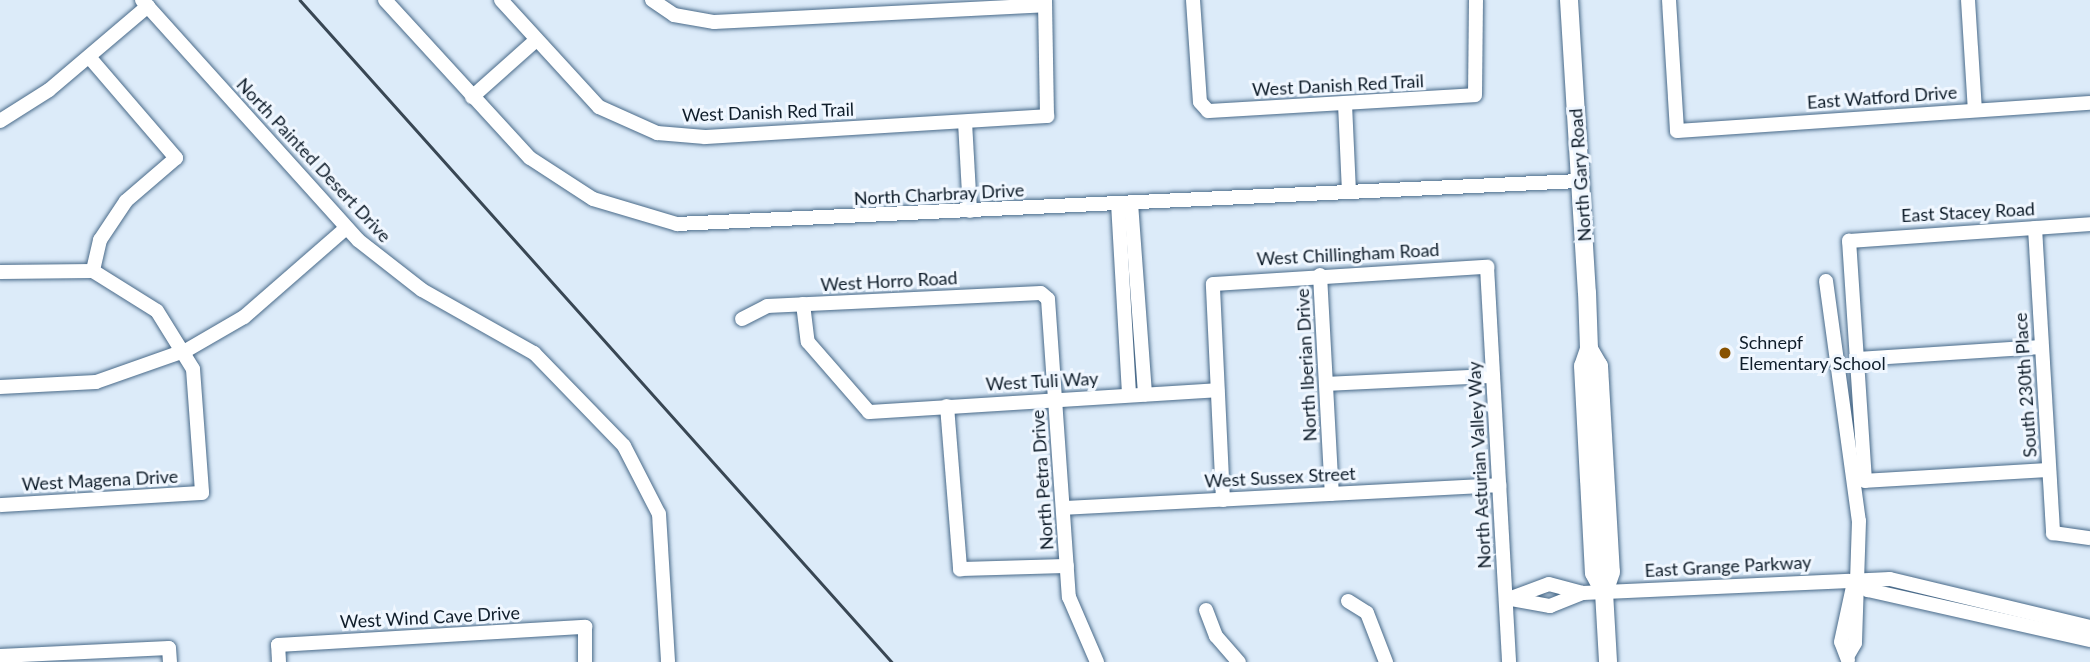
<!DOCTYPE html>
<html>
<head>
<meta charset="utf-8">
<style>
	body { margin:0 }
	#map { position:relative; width:2090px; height:662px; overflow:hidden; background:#dcebf9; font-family:Lato,sans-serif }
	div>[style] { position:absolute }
	.roads { filter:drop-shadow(0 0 2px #496a89) drop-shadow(0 0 2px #496a89) }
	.minor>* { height:14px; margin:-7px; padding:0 7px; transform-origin:7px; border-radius:7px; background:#fff }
	.major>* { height:18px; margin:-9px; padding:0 9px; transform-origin:9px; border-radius:9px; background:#fff }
	.rail>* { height:2.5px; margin:-1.25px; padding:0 1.25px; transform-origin:1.25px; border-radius:1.25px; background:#394754 }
	.dots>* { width:19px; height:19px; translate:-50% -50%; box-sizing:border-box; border:4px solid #f0f7ff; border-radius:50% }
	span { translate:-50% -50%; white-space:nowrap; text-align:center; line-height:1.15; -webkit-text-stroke:6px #f0f7ff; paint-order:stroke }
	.street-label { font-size:18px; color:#0f1d2a }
	.poi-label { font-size:18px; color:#0f1d2a }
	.left { translate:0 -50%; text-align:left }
</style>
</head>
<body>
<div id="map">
	<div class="roads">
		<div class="minor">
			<div style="left:142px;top:0;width:323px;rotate:48deg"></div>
			<div style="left:358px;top:240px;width:81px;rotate:38deg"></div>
			<div style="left:422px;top:290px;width:129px;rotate:29.4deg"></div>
			<div style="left:534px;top:353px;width:129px;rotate:45.9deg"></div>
			<div style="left:624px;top:446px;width:76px;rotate:62.8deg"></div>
			<div style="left:659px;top:514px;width:148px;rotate:86.5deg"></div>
			<div style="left:385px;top:0;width:214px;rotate:47.5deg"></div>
			<div style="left:530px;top:158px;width:75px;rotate:33.1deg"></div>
			<div style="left:593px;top:199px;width:88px;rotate:16.6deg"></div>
			<div style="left:677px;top:224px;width:904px;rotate:-2.73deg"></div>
			<div style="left:501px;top:0;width:145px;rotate:47.5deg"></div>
			<div style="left:599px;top:107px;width:64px;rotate:24.1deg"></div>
			<div style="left:657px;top:133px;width:48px;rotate:4.8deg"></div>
			<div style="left:705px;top:137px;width:343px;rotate:-3.5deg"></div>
			<div style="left:1047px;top:116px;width:116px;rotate:-91deg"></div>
			<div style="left:652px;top:0;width:27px;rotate:34deg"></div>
			<div style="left:674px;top:15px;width:41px;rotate:9.9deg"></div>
			<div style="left:714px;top:22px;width:331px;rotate:-2.9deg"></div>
			<div style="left:1193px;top:0;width:102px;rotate:86.1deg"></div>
			<div style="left:1200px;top:102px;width:12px;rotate:48deg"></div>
			<div style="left:1208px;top:111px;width:267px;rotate:-3.4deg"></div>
			<div style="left:1475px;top:95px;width:95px;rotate:-89.4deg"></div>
			<div style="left:1669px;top:0;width:131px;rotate:86.5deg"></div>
			<div style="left:1677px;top:131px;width:414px;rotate:-3.9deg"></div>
			<div style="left:1968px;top:0;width:110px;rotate:86.4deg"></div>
			<div style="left:90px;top:58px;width:132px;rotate:49.3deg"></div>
			<div style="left:176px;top:158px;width:66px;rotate:139.3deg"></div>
			<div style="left:126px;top:201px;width:47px;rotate:123.7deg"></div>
			<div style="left:100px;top:240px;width:32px;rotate:103deg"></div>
			<div style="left:472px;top:97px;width:84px;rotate:-41.6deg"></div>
			<div style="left:1345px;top:104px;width:87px;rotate:87.4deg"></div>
			<div style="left:0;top:121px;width:58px;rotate:-32.3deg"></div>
			<div style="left:49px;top:90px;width:130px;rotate:-40.3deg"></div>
			<div style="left:965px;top:122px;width:89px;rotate:86.8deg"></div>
			<div style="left:1118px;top:203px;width:192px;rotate:86.7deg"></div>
			<div style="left:1131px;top:203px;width:192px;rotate:85.8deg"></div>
			<div style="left:2035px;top:228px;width:306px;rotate:86.6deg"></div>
			<div style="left:2053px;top:533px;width:37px;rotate:8deg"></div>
			<div style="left:0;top:272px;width:93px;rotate:-0.6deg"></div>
			<div style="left:93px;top:271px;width:75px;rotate:32deg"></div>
			<div style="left:157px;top:311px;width:68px;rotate:58.2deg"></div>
			<div style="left:193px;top:369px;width:124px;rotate:85.8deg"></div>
			<div style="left:202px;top:493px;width:202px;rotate:176.6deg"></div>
			<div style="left:1320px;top:275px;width:219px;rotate:86.9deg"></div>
			<div style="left:1826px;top:281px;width:242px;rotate:82.2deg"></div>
			<div style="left:1859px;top:521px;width:122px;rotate:91.9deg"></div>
			<div style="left:1855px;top:643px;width:14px;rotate:120deg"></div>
			<div style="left:803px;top:304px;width:38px;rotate:83deg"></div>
			<div style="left:808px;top:342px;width:93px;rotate:48.9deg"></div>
			<div style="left:869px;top:412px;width:349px;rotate:-3.6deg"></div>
			<div style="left:742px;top:319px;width:28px;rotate:-27deg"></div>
			<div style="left:767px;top:306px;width:274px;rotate:-2.7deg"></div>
			<div style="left:1041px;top:293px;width:9px;rotate:41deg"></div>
			<div style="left:1048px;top:299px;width:299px;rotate:86deg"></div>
			<div style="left:1069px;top:597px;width:71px;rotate:66.7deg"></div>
			<div style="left:1857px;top:359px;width:185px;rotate:-3.7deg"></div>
			<div style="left:1327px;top:384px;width:166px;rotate:-2.8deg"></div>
			<div style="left:0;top:387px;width:96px;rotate:-3deg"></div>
			<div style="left:96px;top:382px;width:96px;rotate:-19.4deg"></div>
			<div style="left:187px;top:350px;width:66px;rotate:-30.1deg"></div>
			<div style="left:244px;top:317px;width:135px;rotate:-41.1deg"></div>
			<div style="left:947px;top:406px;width:164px;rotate:85.4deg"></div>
			<div style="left:960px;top:569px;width:107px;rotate:-1.6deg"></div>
			<div style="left:2049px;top:470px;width:184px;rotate:176.6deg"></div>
			<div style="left:1865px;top:481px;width:241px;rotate:-93.8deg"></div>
			<div style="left:1849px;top:241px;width:242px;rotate:-4deg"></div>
			<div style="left:1223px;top:500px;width:216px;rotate:-92.7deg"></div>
			<div style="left:1213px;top:284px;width:275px;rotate:-3.6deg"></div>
			<div style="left:1487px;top:267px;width:396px;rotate:86.8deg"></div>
			<div style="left:1063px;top:508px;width:437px;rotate:-3deg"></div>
			<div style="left:1854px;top:581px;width:17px;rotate:33deg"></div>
			<div style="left:1868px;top:590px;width:228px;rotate:12.7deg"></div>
			<div style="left:1506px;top:598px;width:45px;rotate:10.3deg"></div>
			<div style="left:1550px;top:606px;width:35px;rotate:-22deg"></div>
			<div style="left:1583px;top:593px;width:307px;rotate:-2.6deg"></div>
			<div style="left:1890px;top:579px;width:206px;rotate:13.5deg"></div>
			<div style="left:1511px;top:598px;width:40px;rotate:-20.2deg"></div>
			<div style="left:1549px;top:584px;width:35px;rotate:15deg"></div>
			<div style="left:1348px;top:601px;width:22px;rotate:32deg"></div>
			<div style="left:1367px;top:613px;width:53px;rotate:68.8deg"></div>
			<div style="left:1206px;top:610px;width:28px;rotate:69deg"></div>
			<div style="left:1216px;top:636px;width:35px;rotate:49deg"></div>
			<div style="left:0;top:656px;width:169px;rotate:-2.7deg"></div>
			<div style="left:169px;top:648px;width:14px;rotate:86deg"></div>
			<div style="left:1848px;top:660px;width:19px;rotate:-111deg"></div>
			<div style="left:1841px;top:642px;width:61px;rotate:-77.8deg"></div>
			<div style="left:279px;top:662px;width:17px;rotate:-93deg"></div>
			<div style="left:278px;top:645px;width:308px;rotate:-3.4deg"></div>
			<div style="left:585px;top:627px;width:35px;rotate:90deg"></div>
		</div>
		<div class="major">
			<div style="left:1569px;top:0;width:293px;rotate:86.5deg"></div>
			<div style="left:1587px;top:292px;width:57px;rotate:88deg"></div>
			<div style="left:1589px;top:349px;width:18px;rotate:109deg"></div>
			<div style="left:1583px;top:366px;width:113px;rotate:87deg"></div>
			<div style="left:1589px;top:479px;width:94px;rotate:87deg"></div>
			<div style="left:1594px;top:573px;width:21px;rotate:62deg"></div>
			<div style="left:1589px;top:349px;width:20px;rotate:60deg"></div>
			<div style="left:1599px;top:366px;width:206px;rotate:86.7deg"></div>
			<div style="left:1611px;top:572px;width:21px;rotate:109deg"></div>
			<div style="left:1604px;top:592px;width:70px;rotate:86.7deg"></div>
		</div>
	</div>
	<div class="rail">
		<div style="left:300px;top:0;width:888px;rotate:48.2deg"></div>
	</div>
	<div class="dots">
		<div style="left:1725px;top:353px;background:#875200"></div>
	</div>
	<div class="street-label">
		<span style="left:1338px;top:85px;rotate:-3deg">West Danish Red Trail</span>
		<span style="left:1882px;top:97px;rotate:-4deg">East Watford Drive</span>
		<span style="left:768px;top:112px;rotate:-2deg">West Danish Red Trail</span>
		<span style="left:314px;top:160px;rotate:47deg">North Painted Desert Drive</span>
		<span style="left:1580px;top:175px;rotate:-94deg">North Gary Road</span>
		<span style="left:939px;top:194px;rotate:-3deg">North Charbray Drive</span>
		<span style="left:1968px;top:212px;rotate:-3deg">East Stacey Road</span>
		<span style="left:1348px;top:254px;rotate:-3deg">West Chillingham Road</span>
		<span style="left:889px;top:281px;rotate:-3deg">West Horro Road</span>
		<span style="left:1306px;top:365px;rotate:-93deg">North Iberian Drive</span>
		<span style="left:1042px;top:381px;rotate:-3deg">West Tuli Way</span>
		<span style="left:2025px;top:385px;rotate:-94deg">South 230th Place</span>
		<span style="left:1479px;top:465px;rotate:-93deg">North Asturian Valley Way</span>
		<span style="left:1280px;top:477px;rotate:-3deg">West Sussex Street</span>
		<span style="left:100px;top:480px;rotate:-3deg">West Magena Drive</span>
		<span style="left:1042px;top:480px;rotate:-94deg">North Petra Drive</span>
		<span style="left:1728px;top:566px;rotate:-3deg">East Grange Parkway</span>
		<span style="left:430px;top:617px;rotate:-3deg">West Wind Cave Drive</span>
	</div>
	<div class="poi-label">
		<span class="left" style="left:1739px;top:353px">Schnepf<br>Elementary School</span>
	</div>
</div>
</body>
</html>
